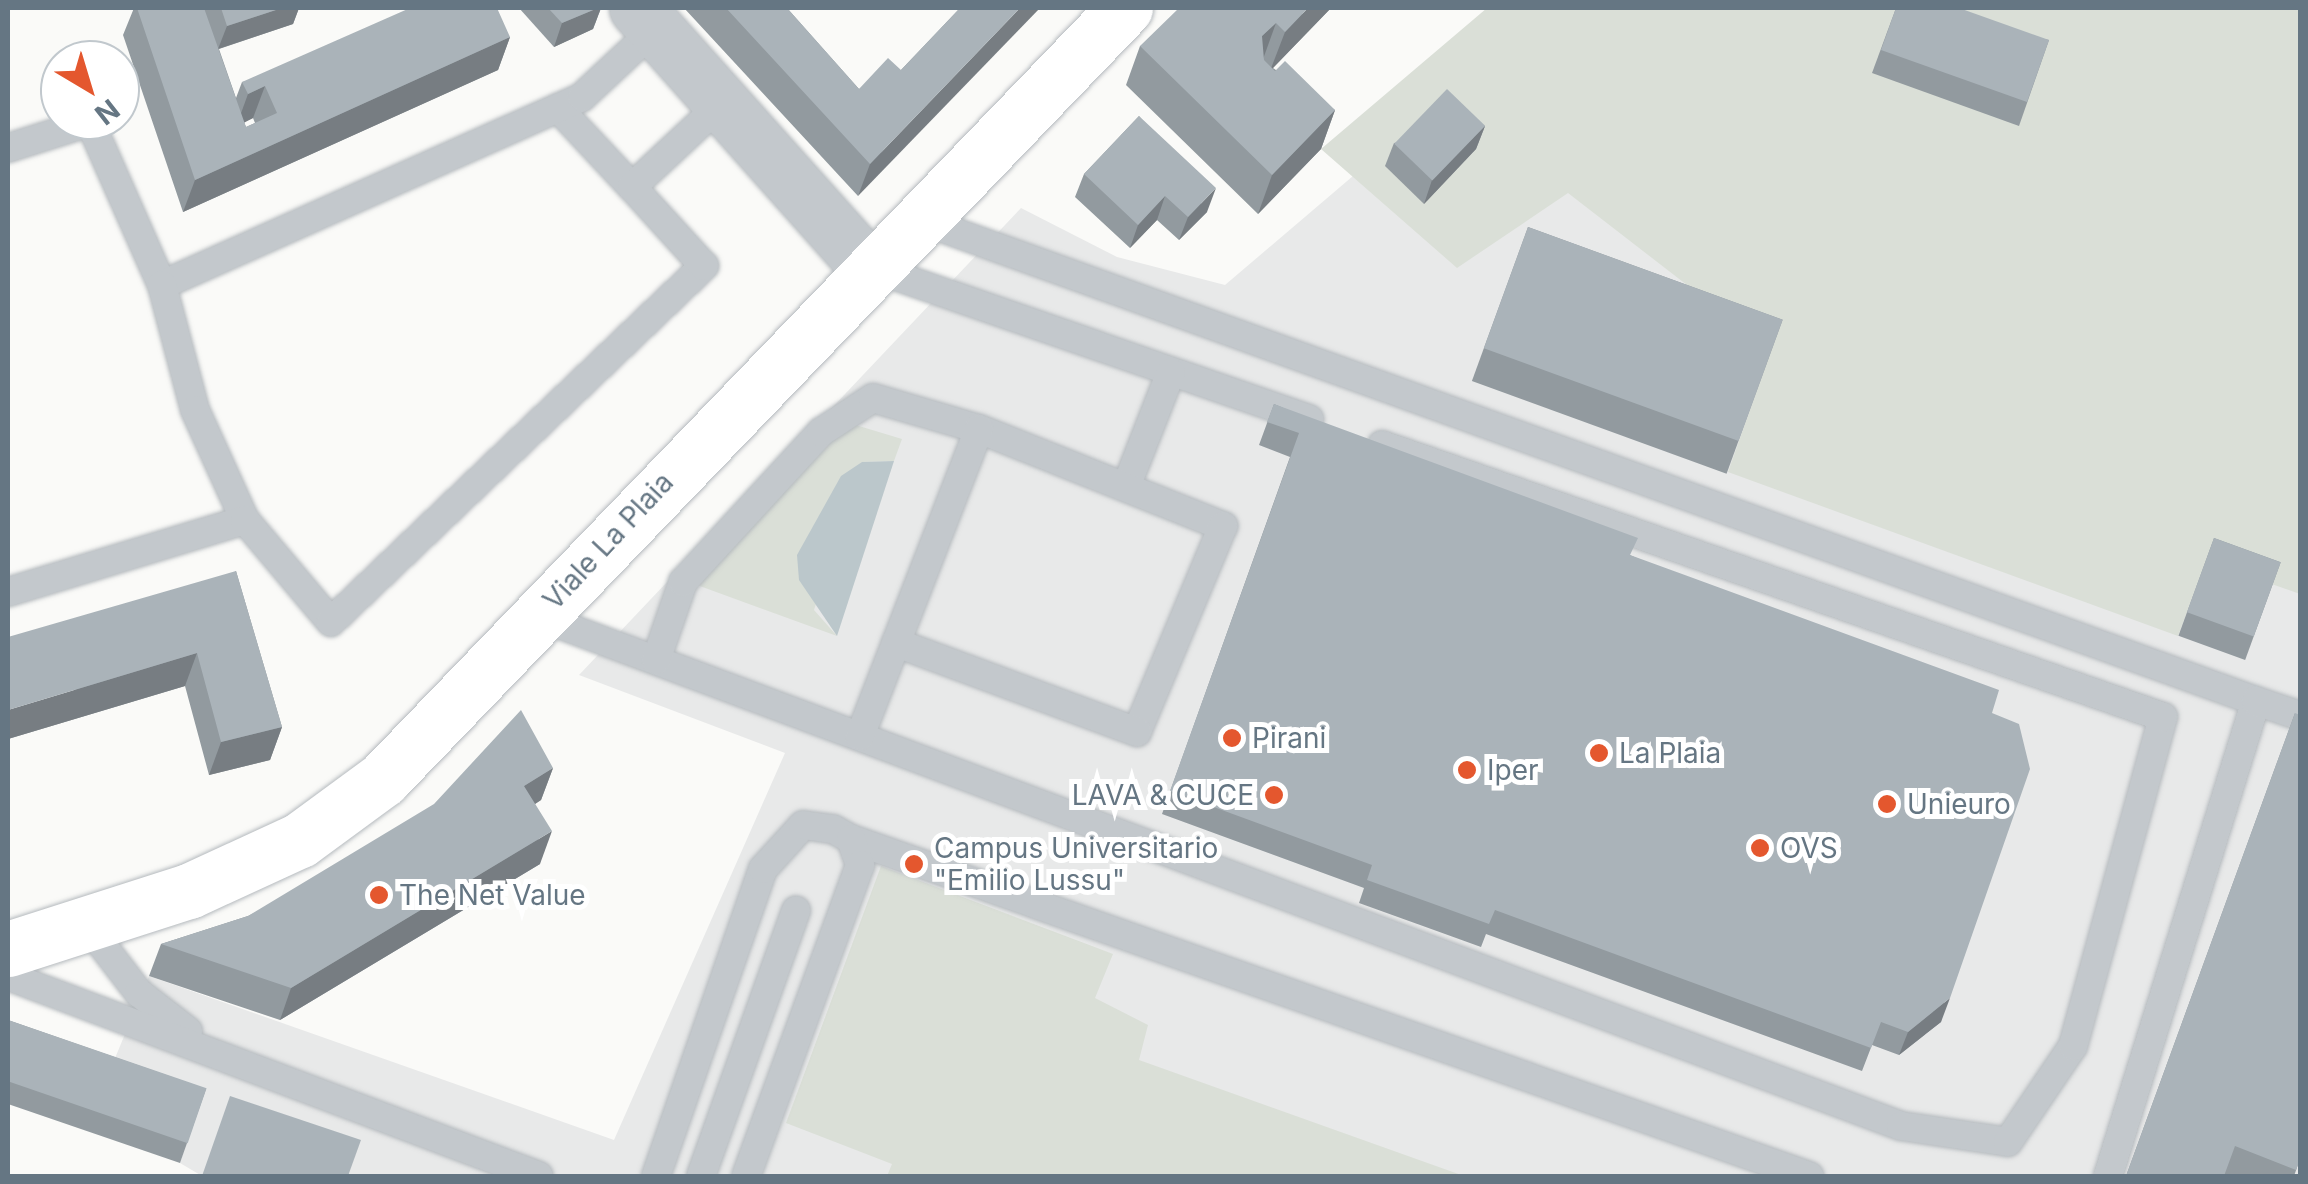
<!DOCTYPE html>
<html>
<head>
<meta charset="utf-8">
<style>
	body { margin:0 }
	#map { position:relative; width:2308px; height:1184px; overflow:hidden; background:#fafaf8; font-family:Inter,sans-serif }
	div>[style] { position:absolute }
	.built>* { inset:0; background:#e8e9e9 }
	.green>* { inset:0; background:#dadfd7 }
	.water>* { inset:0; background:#bbc7cb }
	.roads { filter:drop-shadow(0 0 2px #b5babe) drop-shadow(0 0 2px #b5babe) }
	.lane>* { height:28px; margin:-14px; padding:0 14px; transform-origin:14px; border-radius:14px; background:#c3c8cc }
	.street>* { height:55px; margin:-27.5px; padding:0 27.5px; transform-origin:27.5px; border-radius:27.5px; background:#c3c8cc }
	.primary>* { height:55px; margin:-27.5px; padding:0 27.5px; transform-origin:27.5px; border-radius:27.5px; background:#fff }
	.wall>* { inset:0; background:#929a9f; transform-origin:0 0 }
	.shaded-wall>* { inset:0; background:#777d82 }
	.building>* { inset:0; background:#aab3b9; transform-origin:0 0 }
	.dots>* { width:28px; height:28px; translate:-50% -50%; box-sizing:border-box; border:5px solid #fff; border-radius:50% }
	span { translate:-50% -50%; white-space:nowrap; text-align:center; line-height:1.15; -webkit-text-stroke:10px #fff; paint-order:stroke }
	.street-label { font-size:28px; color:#657683 }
	.poi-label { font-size:28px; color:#657683 }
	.left { translate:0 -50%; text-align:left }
	.right { translate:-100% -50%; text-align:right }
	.frame { position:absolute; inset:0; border:10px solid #657683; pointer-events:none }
	.north { position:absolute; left:40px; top:40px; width:100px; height:100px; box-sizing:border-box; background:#fff; border:2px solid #c1c8cd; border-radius:50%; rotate:142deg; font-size:28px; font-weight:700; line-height:40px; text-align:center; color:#657683 }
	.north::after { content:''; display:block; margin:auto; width:35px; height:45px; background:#e4572e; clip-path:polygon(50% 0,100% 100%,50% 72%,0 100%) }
</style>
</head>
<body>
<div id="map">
	<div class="built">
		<div style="clip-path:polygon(2207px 8px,2260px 26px,2300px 17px,2300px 1176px,202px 1176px,180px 1163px,197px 1112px,106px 1080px,149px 976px,614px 1140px,785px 753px,579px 675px,1021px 208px,1117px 257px,1225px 285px,1353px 176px)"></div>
	</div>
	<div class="green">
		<div style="clip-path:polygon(1487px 8px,2300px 8px,2300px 594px,2206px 561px,2178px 636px,1728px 472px,1771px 350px,1568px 193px,1457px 268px,1321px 149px)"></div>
		<div style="clip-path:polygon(849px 423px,902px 439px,894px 461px,862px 462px,814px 610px,837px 636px,697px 585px)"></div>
		<div style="clip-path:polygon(881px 866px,1113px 954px,1095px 998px,1148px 1025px,1139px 1060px,1464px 1176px,887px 1176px,892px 1164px,786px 1123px)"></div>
	</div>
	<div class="water">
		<div style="clip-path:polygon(894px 461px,837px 636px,799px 580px,797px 555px,841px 476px,862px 462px)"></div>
	</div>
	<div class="roads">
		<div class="lane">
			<div style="left:558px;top:108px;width:108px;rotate:46.9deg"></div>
			<div style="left:8px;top:148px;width:86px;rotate:-17.6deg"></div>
			<div style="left:90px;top:122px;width:178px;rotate:66.2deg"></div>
			<div style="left:162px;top:285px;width:460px;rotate:-24.1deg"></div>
			<div style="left:582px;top:97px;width:101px;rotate:-43deg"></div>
			<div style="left:915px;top:218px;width:1425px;rotate:19.81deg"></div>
			<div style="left:2256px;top:701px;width:498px;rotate:107.3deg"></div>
			<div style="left:867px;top:266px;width:468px;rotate:19.1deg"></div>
			<div style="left:162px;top:285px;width:129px;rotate:75.2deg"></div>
			<div style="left:195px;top:410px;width:121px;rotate:65.6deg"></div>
			<div style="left:1126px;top:487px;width:123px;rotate:-68.6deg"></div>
			<div style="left:8px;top:592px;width:248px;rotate:-16.9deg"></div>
			<div style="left:245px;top:520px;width:133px;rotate:49.9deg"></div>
			<div style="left:331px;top:622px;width:516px;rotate:-43.66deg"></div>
			<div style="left:704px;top:266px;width:107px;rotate:-132.3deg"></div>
			<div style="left:632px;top:187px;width:125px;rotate:-43deg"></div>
			<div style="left:537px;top:616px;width:1456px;rotate:20.5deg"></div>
			<div style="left:1901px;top:1126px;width:108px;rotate:8.5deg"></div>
			<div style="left:2008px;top:1142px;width:116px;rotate:-55.9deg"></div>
			<div style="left:2073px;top:1046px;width:341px;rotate:-74.7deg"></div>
			<div style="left:2163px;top:717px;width:827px;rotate:-160.8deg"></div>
			<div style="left:656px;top:660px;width:83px;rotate:-70.9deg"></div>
			<div style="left:683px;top:582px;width:204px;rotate:-47.4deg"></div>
			<div style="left:821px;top:432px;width:62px;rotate:-33.2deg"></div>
			<div style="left:873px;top:398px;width:110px;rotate:16.3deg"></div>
			<div style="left:979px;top:429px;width:263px;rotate:21.7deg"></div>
			<div style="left:1223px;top:526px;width:223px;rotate:112.7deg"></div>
			<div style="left:1137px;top:732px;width:257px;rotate:-159.7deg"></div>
			<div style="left:2256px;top:701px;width:46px;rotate:18.8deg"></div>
			<div style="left:860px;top:736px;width:329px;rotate:-68.8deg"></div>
			<div style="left:851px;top:839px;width:1016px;rotate:19.38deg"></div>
			<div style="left:86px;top:924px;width:87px;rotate:52.5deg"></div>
			<div style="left:139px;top:993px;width:62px;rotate:37.8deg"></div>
			<div style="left:8px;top:976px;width:567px;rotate:20.64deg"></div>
			<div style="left:656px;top:1176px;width:325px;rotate:-70.8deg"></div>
			<div style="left:763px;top:869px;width:59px;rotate:-47.7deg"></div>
			<div style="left:803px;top:825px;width:30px;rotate:8deg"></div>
			<div style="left:833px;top:829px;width:21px;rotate:29deg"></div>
			<div style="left:851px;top:839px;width:28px;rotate:71deg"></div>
			<div style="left:860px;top:865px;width:331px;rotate:110.1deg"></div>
			<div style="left:701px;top:1176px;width:282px;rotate:-70.3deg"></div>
		</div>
		<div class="street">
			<div style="left:637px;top:8px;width:346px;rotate:48.3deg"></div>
		</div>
		<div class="primary">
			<div style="left:8px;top:949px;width:190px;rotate:-17.8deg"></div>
			<div style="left:189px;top:891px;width:122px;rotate:-24.7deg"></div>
			<div style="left:300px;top:840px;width:103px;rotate:-36.3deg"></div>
			<div style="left:383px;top:779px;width:1070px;rotate:-46.1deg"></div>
		</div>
	</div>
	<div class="wall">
		<div style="clip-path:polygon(evenodd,134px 8px,299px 8px,293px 24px,219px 49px,236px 98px,242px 82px,510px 37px,498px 70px,183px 212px,123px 35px,134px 8px,253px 118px,255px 123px,246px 127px,244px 122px,253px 118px)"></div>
		<div style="clip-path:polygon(519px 8px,601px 8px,593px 29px,554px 47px)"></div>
		<div style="clip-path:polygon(684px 8px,787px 8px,859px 89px,901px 70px,960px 8px,858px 196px)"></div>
		<div style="clip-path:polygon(1331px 8px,1273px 68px,1335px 110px,1321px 149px,1258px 214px,1126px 85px,1140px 46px)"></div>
		<div style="clip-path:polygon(1896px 8px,2049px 40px,2019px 126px,1872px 73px)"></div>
		<div style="clip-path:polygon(1139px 116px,1207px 212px,1179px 240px,1157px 220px,1130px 248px,1075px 197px,1084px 174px)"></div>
		<div style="clip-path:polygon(1485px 126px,1476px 149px,1424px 204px,1385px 166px,1394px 143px)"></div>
		<div style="left:1528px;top:227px;width:271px;height:164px;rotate:20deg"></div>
		<div style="clip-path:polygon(1274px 404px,1632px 556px,1992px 713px,1941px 1022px,1899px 1055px,1872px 1045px,1862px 1071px,1486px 934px,1481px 947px,1359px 903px,1364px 888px,1162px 814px,1290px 457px,1259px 445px)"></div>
		<div style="left:2214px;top:538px;width:71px;height:104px;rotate:20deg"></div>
		<div style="clip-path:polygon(236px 571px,282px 727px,270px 760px,209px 775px,185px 686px,8px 739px)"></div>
		<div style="clip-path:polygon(2295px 713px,2300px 1159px,2294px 1176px,2126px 1176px)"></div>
		<div style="clip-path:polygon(553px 768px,541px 800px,535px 804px,540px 864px,280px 1020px,149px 976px,161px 944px,248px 916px)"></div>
		<div style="clip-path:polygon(8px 1020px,206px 1089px,180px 1163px,8px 1104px)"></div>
	</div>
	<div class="shaded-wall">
		<div style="clip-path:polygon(282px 8px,299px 8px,293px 24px,218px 49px,227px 26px)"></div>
		<div style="clip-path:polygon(598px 8px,601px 8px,593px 29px,554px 47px,562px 23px)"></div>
		<div style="clip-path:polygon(1020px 8px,1040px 8px,858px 196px,870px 164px)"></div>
		<div style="clip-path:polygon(1308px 8px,1331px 8px,1270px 71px,1285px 32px)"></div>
		<div style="clip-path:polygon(1276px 23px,1262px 62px,1262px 36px)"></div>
		<div style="clip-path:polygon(510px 37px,498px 70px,183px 212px,195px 180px)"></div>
		<div style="clip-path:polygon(265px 86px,253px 118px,236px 127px,248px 94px)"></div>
		<div style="clip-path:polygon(1335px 110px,1321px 149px,1258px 214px,1272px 175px)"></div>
		<div style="clip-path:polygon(1485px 126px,1476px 149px,1424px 204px,1432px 180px)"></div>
		<div style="clip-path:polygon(1216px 188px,1207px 212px,1179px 240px,1188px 217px)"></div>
		<div style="clip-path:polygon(1165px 196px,1157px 220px,1130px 248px,1138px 225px)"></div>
		<div style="clip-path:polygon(197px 653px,185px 686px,8px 739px,8px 710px)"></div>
		<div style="clip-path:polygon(282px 727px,270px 760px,209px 775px,221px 742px)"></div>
		<div style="clip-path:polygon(553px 768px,541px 800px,512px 819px,524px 786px)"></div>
		<div style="clip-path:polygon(552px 831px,540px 864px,280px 1020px,291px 988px)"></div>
		<div style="clip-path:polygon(1950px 998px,1941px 1022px,1899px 1055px,1908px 1032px)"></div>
	</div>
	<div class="building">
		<div style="clip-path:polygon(137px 8px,204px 8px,246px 127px,277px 113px,265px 86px,248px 94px,242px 82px,410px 8px,497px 8px,510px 37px,195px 180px)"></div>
		<div style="clip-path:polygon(221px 8px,282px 8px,227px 26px)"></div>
		<div style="clip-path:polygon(548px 8px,598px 8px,562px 23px)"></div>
		<div style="clip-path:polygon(726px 8px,787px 8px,859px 89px,888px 58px,901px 70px,960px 8px,1020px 8px,870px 164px)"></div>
		<div style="clip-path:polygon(1179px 8px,1308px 8px,1285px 32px,1276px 23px,1262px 36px,1264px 60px,1275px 71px,1285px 61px,1335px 110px,1272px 175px,1140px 46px)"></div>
		<div style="clip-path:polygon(1896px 8px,1959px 8px,2049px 40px,2027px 102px,1881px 50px)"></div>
		<div style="left:1447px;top:89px;width:53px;height:76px;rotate:44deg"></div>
		<div style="clip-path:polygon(1139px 116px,1216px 188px,1188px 217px,1165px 196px,1138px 225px,1084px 174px)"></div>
		<div style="left:1528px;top:227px;width:271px;height:129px;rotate:20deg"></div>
		<div style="clip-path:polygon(1274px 404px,1638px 538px,1630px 555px,1999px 690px,1992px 713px,2019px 724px,2030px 769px,1950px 998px,1908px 1032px,1881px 1022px,1871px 1048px,1495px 910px,1489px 924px,1367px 880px,1372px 865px,1170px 791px,1299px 433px,1267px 422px)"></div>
		<div style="left:2214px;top:538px;width:71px;height:79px;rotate:20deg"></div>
		<div style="clip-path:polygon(236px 571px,282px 727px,221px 742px,197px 653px,8px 710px,8px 637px)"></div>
		<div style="clip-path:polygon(521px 710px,553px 768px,524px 786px,552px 831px,291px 988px,161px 944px,248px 916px,434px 804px)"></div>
		<div style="clip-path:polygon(2295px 713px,2300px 715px,2300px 1159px,2296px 1170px,2235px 1146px,2224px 1176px,2126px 1176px)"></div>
		<div style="left:8px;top:1020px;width:210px;height:58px;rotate:19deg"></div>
		<div style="clip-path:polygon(230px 1096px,361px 1140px,348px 1176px,202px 1176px)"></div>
	</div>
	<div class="dots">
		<div style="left:1232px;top:738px;background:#e4572e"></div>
		<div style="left:1599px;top:753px;background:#e4572e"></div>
		<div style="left:1467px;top:770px;background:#e4572e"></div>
		<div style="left:1274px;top:795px;background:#e4572e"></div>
		<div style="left:1887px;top:804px;background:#e4572e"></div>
		<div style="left:1760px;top:848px;background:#e4572e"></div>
		<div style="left:914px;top:864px;background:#e4572e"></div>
		<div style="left:379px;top:895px;background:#e4572e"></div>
	</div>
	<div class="street-label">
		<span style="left:608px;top:541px;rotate:-47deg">Viale La Plaia</span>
	</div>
	<div class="poi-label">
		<span class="left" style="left:1252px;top:738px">Pirani</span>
		<span class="left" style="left:1619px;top:753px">La Plaia</span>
		<span class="left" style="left:1487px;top:770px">Iper</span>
		<span class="right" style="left:1254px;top:795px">LAVA &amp; CUCE</span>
		<span class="left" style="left:1907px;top:804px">Unieuro</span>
		<span class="left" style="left:934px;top:864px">Campus Universitario<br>"Emilio Lussu"</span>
		<span class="left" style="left:1780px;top:848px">OVS</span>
		<span class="left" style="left:399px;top:895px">The Net Value</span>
	</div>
	<div class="frame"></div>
	<div class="north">N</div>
</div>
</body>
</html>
